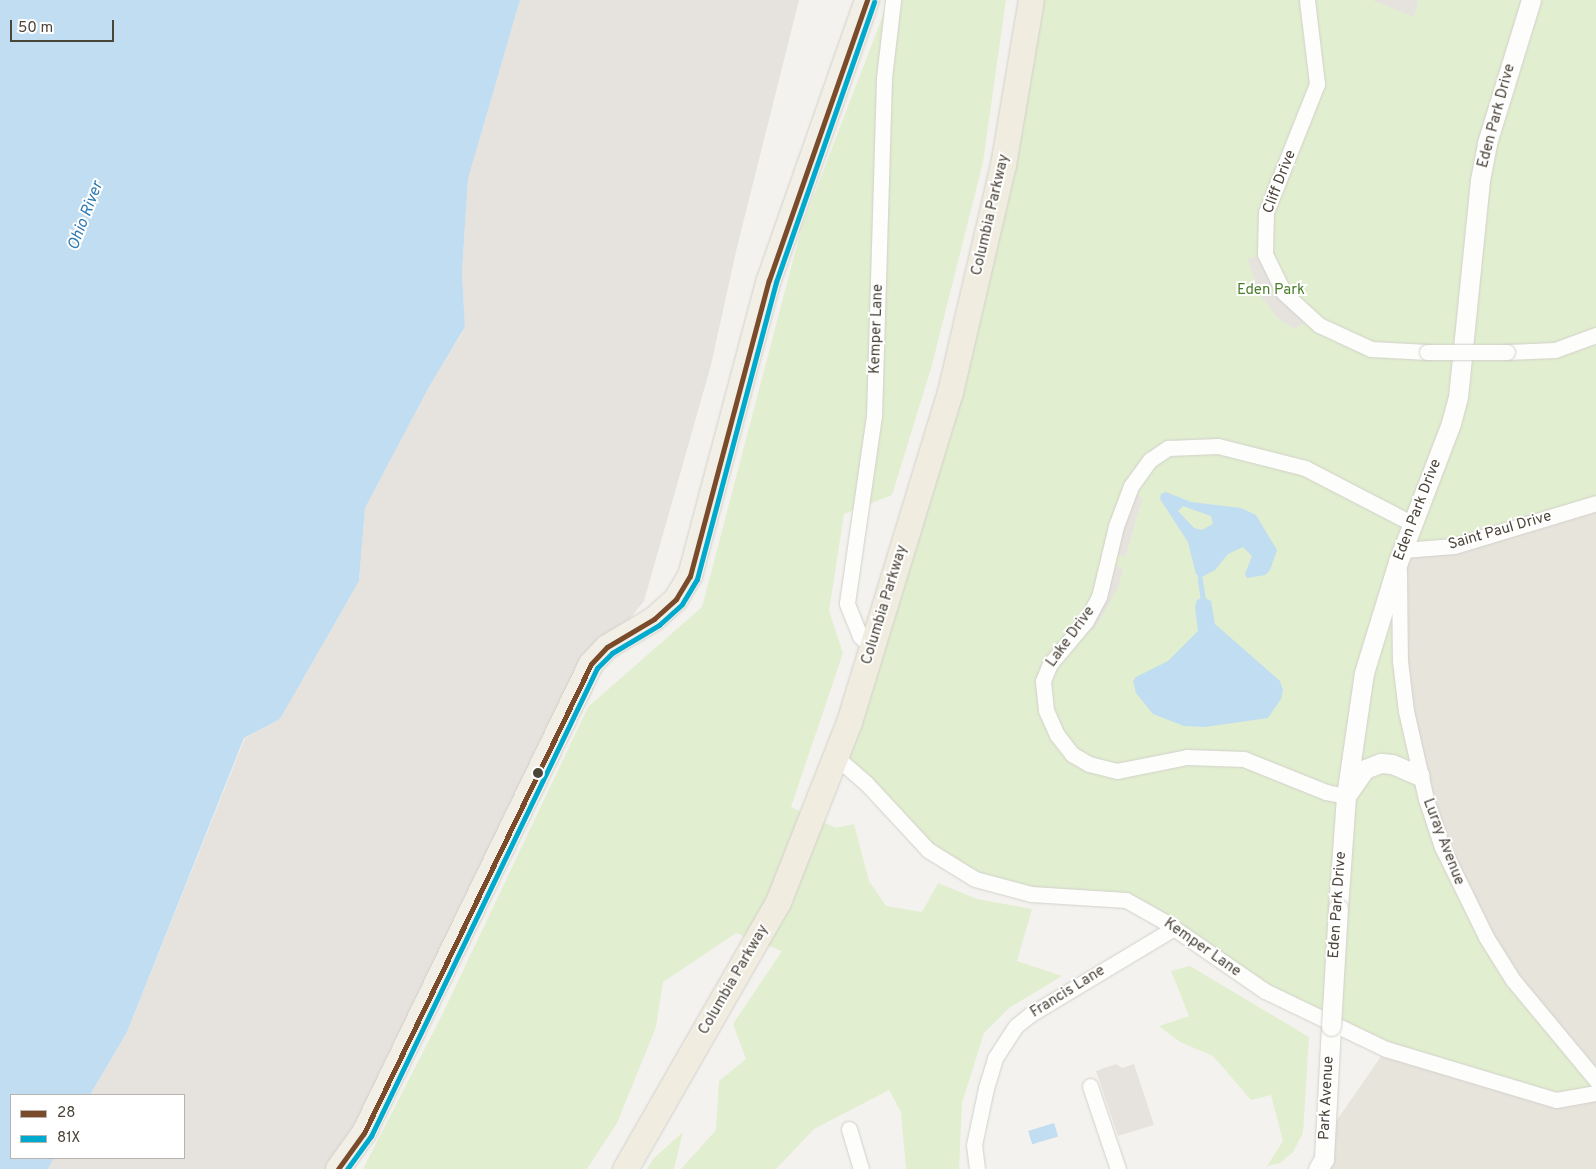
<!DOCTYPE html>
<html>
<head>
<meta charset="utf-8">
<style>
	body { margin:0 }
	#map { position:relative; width:1596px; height:1169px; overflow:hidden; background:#f4f2ee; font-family:Overpass,sans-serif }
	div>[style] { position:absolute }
	.residential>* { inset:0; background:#e7e4dc }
	.industrial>* { inset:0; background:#e6e2de }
	.green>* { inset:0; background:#e1eecf }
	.parking>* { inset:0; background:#e6e3df }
	.water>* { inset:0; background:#c0ddf1; transform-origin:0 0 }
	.stream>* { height:4.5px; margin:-2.25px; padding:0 2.25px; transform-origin:2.25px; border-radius:2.25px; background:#c0ddf1 }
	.roads { filter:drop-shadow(0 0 1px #d2d0cb) drop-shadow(0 0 1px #d2d0cb) }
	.minor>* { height:15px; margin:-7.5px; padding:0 7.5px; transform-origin:7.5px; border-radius:7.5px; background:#fdfdfc }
	.tertiary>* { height:19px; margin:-9.5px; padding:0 9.5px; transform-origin:9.5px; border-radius:9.5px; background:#fdfdfc }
	.primary>* { height:24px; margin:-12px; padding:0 12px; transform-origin:12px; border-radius:12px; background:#f2efe6 }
	.trunk>* { height:25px; margin:-12.5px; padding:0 12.5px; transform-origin:12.5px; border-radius:12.5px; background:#f0ece0 }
	.bridges { filter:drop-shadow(0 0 1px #d2d0cb) drop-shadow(0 0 1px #d2d0cb) }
	.minor-bridge>* { height:15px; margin:-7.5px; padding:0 7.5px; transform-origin:7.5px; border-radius:7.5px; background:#fdfdfc }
	.tertiary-bridge>* { height:19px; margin:-9.5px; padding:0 9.5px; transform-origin:9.5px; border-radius:9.5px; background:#fdfdfc }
	.bus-1>* { height:5px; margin:-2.5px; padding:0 2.5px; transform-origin:2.5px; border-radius:2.5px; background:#7a4b2a }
	.bus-2>* { height:5px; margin:-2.5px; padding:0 2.5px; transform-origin:2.5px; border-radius:2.5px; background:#00a9ce }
	.dots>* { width:14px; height:14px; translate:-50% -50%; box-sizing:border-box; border:2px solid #fff; border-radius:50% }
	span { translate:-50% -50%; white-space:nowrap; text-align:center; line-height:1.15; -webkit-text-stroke:4px #fff; paint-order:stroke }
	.street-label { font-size:15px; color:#4b4439 }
	.park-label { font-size:15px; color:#4a7f2a }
	.water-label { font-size:16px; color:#2e7ab2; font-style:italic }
	.legend { position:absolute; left:10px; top:1094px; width:175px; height:65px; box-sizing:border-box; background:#fff; border:1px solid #b7b4b0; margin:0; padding:6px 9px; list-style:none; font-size:15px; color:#4b4439 }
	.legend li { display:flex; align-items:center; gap:10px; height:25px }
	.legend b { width:25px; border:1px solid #b7b4b0 }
	.scale { position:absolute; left:10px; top:20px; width:104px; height:22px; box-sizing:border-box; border:2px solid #4b4439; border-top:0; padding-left:6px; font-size:15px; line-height:18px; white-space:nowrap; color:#4b4439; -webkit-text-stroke:4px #fff; paint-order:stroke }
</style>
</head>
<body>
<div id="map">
	<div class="residential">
		<div style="clip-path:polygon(1596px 503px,1596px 1080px,1543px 1020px,1462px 893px,1406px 711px,1403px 550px)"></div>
		<div style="clip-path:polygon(1386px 1049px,1596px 1093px,1596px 1169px,1318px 1169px,1326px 1136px)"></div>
	</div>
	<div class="industrial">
		<div style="clip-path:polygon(520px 0,799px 0,737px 247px,711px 365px,644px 601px,607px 647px,338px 1169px,48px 1169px,54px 1158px,184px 1158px,184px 1095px,90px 1095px,127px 1032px,245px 738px,280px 719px,359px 581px,365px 508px,429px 387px,465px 328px,462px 273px,468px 179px)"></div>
	</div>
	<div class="green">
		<div style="clip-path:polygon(889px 0,1006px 0,983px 162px,932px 365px,892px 495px,844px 514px,829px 611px,843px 653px,791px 807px,836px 828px,854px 824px,869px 881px,886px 906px,922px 912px,938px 883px,977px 899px,1032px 909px,1017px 961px,1062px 976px,1009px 1008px,984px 1033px,962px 1103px,959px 1169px,906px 1169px,901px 1112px,889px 1090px,814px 1129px,776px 1169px,681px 1169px,716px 1130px,719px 1081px,746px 1059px,733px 1024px,782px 951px,736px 933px,663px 982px,656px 1027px,617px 1123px,587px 1169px,363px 1169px,441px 1017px,588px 707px,702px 607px,802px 226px)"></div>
		<div style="clip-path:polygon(1031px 0,1596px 0,1596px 503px,1407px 551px,1398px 613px,1426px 799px,1486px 937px,1596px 1080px,1596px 1093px,1556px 1100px,1335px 1027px,1146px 909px,1080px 899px,952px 866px,836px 757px,896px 570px)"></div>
		<div style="clip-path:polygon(1190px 966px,1309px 1037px,1303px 1133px,1293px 1152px,1280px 1163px,1267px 1166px,1283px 1141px,1271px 1095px,1251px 1100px,1213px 1056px,1180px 1042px,1159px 1026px,1189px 1016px,1171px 971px)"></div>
		<div style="clip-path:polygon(683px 1132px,674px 1169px,647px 1169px,653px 1159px)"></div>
	</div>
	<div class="parking">
		<div style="clip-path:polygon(1372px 0,1418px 0,1414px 17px)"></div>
		<div style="clip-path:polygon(1265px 254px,1311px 319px,1294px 329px,1279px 319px,1259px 294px,1248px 259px)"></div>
		<div style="clip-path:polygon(1131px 486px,1142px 499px,1125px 558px,1117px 553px,1115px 564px,1123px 569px,1117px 590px,1093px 631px,1086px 621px)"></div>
		<div style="clip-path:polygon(1116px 1064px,1122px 1068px,1134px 1064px,1154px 1125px,1118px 1136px,1096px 1071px)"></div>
	</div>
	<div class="water">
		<div style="clip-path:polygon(0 0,520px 0,468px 179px,462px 273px,465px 327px,429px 387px,365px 508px,359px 581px,280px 719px,244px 738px,127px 1032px,90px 1095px,11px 1095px,11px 1158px,54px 1158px,48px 1169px,0 1169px)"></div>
		<div style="clip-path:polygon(evenodd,1166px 492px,1191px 502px,1241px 508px,1256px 515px,1277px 550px,1270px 570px,1265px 575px,1247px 578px,1245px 574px,1252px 556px,1243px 547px,1228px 554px,1215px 570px,1200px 578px,1196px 574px,1188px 542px,1160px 499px,1161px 494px,1166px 492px,1183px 506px,1211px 516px,1213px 524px,1202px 530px,1194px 528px,1178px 511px,1183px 506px)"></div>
		<div style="clip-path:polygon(1203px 597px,1211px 601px,1215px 624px,1280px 681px,1283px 690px,1281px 699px,1268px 718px,1205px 727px,1184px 726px,1153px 714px,1136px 693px,1133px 681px,1136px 677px,1168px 661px,1198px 631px,1195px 607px,1197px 600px)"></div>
		<div style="left:1054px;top:1123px;width:14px;height:27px;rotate:73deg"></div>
	</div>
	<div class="stream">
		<div style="left:1200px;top:578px;width:19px;rotate:81deg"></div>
	</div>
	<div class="roads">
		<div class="minor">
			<div style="left:1307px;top:0;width:85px;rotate:83.2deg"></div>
			<div style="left:1317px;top:84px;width:138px;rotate:111.7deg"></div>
			<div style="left:1266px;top:212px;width:42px;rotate:91.4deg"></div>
			<div style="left:1265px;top:254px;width:43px;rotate:64deg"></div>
			<div style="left:1284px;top:293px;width:47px;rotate:42.4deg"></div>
			<div style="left:1319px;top:325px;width:57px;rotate:24.8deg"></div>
			<div style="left:1371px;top:349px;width:56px;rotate:3.1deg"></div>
			<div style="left:1507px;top:352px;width:48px;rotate:-2.4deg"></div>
			<div style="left:1555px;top:350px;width:44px;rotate:-20.1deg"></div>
			<div style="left:1403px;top:550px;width:51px;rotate:-4.5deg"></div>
			<div style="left:1454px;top:546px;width:148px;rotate:-16.8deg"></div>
			<div style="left:1399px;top:571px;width:90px;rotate:89.4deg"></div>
			<div style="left:1400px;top:661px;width:50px;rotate:83.2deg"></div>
			<div style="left:1406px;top:711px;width:90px;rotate:77.2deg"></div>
			<div style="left:1426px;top:799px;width:51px;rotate:71.6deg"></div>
			<div style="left:1442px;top:847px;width:100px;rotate:63.9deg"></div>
			<div style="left:1486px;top:937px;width:51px;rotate:57.9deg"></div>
			<div style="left:1513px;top:980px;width:130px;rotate:50.3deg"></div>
			<div style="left:872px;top:648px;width:17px;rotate:-135deg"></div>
			<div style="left:860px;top:636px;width:35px;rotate:-112deg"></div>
			<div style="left:847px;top:603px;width:189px;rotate:-81.8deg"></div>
			<div style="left:874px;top:416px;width:338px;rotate:-88.3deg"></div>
			<div style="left:884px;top:78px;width:79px;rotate:-83.4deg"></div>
			<div style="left:836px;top:757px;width:40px;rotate:41deg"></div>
			<div style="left:866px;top:783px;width:91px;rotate:47.2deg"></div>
			<div style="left:928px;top:850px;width:55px;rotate:31.7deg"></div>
			<div style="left:975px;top:879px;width:58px;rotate:15deg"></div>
			<div style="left:1031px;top:894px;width:95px;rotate:3.6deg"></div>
			<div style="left:1126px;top:900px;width:45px;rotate:29.4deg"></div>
			<div style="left:1165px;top:922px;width:121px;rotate:34.6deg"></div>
			<div style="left:1265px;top:991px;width:134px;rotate:25.6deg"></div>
			<div style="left:1386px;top:1049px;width:177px;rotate:16.7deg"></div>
			<div style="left:1556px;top:1100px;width:41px;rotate:-9.9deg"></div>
			<div style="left:1346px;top:796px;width:20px;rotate:-169deg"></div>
			<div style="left:1326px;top:792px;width:88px;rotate:-158.1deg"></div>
			<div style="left:1244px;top:759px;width:57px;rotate:-178deg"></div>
			<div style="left:1187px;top:757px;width:71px;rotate:168.7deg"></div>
			<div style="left:1117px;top:771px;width:29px;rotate:-166deg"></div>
			<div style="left:1089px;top:764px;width:20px;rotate:-150deg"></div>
			<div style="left:1072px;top:754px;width:24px;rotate:-128deg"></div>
			<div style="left:1057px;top:735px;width:27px;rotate:-114deg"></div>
			<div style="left:1046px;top:710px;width:29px;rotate:-96deg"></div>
			<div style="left:1043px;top:681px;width:18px;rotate:-68deg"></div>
			<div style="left:1050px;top:664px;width:56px;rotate:-50.1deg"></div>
			<div style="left:1086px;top:621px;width:27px;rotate:-62deg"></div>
			<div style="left:1099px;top:597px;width:73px;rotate:-76.5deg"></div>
			<div style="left:1116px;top:526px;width:43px;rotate:-69.4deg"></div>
			<div style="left:1131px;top:486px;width:32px;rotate:-54deg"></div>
			<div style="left:1150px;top:460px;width:22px;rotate:-34deg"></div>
			<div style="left:1168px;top:448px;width:50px;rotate:-2.3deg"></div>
			<div style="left:1218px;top:446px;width:90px;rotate:14.2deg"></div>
			<div style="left:1305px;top:468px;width:122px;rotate:27.4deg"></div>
			<div style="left:1090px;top:1086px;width:88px;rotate:71.4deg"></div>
			<div style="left:849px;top:1129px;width:42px;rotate:73.3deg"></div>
			<div style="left:977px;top:1169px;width:24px;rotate:-97deg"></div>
			<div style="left:974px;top:1145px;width:58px;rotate:-78.1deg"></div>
			<div style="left:986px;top:1088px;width:31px;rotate:-73deg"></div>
			<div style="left:995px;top:1058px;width:38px;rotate:-57deg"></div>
			<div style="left:1016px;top:1026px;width:19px;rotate:-39deg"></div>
			<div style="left:1031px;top:1014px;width:167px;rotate:-31deg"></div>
		</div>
		<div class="tertiary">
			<div style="left:1348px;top:793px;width:29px;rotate:-55deg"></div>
			<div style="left:1365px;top:769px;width:17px;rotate:-21deg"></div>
			<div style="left:1381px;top:763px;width:11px;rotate:5deg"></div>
			<div style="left:1392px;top:764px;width:30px;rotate:23deg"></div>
			<div style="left:1338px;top:908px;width:112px;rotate:-85.9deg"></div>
			<div style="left:1346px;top:796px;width:124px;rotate:-81.7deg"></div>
			<div style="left:1364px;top:673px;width:116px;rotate:-73deg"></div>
			<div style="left:1398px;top:562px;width:149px;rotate:-69.1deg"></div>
			<div style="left:1451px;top:423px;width:27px;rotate:-75deg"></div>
			<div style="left:1458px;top:397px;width:218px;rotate:-84.2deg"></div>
			<div style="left:1480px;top:180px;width:38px;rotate:-79deg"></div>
			<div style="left:1487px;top:143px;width:150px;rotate:-72.9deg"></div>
			<div style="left:1318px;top:1169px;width:12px;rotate:-59deg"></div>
			<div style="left:1324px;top:1159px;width:133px;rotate:-87deg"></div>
		</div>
		<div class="primary">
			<div style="left:338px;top:1169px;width:44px;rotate:-54.2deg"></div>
			<div style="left:364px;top:1133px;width:521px;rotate:-64.17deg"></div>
			<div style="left:591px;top:664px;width:23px;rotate:-47deg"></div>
			<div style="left:607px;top:647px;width:55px;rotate:-30.8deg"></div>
			<div style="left:654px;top:619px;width:30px;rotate:-42deg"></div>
			<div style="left:676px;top:599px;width:27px;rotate:-59deg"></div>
			<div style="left:690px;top:576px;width:306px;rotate:-75.1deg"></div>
			<div style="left:769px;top:280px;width:297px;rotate:-70.7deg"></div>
		</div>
		<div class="trunk">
			<div style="left:625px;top:1169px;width:308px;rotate:-60.2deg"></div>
			<div style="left:778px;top:902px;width:193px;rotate:-68.5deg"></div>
			<div style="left:849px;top:722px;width:345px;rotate:-73deg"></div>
			<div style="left:950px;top:392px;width:233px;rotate:-76.9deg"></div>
			<div style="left:1003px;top:165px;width:167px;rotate:-80.4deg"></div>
		</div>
	</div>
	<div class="bridges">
		<div class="minor-bridge">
			<div style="left:1427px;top:352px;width:80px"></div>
		</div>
		<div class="tertiary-bridge">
			<div style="left:1331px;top:1026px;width:118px;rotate:-86.6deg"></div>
		</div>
	</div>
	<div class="bus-1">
		<div style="left:338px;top:1169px;width:44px;rotate:-54.2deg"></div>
		<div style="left:364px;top:1133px;width:521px;rotate:-64.17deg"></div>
		<div style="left:591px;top:664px;width:23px;rotate:-47deg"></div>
		<div style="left:607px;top:647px;width:55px;rotate:-30.8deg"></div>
		<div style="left:654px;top:619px;width:30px;rotate:-42deg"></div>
		<div style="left:676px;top:599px;width:27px;rotate:-59deg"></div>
		<div style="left:690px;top:576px;width:306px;rotate:-75.1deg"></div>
		<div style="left:769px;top:280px;width:297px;rotate:-70.7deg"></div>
	</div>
	<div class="bus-2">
		<div style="left:347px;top:1169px;width:41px;rotate:-54deg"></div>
		<div style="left:371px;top:1136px;width:520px;rotate:-64.22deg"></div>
		<div style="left:597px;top:668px;width:21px;rotate:-45deg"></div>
		<div style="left:612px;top:653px;width:55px;rotate:-30.8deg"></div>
		<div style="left:659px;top:625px;width:31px;rotate:-42deg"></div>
		<div style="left:682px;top:604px;width:29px;rotate:-59deg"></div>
		<div style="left:697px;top:579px;width:307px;rotate:-75.1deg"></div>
		<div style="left:776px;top:282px;width:297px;rotate:-70.7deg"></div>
	</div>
	<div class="dots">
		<div style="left:538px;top:773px;background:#4b4439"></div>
	</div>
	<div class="street-label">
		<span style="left:1497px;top:116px;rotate:-75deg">Eden Park Drive</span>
		<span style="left:1280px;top:182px;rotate:-69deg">Cliff Drive</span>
		<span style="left:991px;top:215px;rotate:-77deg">Columbia Parkway</span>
		<span style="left:877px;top:329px;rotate:-88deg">Kemper Lane</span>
		<span style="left:1418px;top:510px;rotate:-69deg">Eden Park Drive</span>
		<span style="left:1500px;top:531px;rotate:-16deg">Saint Paul Drive</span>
		<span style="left:885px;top:605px;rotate:-73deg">Columbia Parkway</span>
		<span style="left:1071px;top:637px;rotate:-54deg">Lake Drive</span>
		<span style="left:1443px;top:842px;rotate:69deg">Luray Avenue</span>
		<span style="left:1338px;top:905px;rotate:-86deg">Eden Park Drive</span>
		<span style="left:1202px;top:948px;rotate:35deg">Kemper Lane</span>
		<span style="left:734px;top:980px;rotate:-60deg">Columbia Parkway</span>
		<span style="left:1068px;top:992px;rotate:-32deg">Francis Lane</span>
		<span style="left:1327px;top:1098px;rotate:-87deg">Park Avenue</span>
	</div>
	<div class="park-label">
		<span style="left:1271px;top:291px">Eden Park</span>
	</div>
	<div class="water-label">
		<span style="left:86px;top:216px;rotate:-69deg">Ohio River</span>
	</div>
	<ul class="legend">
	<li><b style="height:6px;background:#7a4b2a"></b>28</li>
	<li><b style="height:6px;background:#00a9ce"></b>81X</li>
	</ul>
	<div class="scale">50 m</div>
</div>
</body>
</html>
